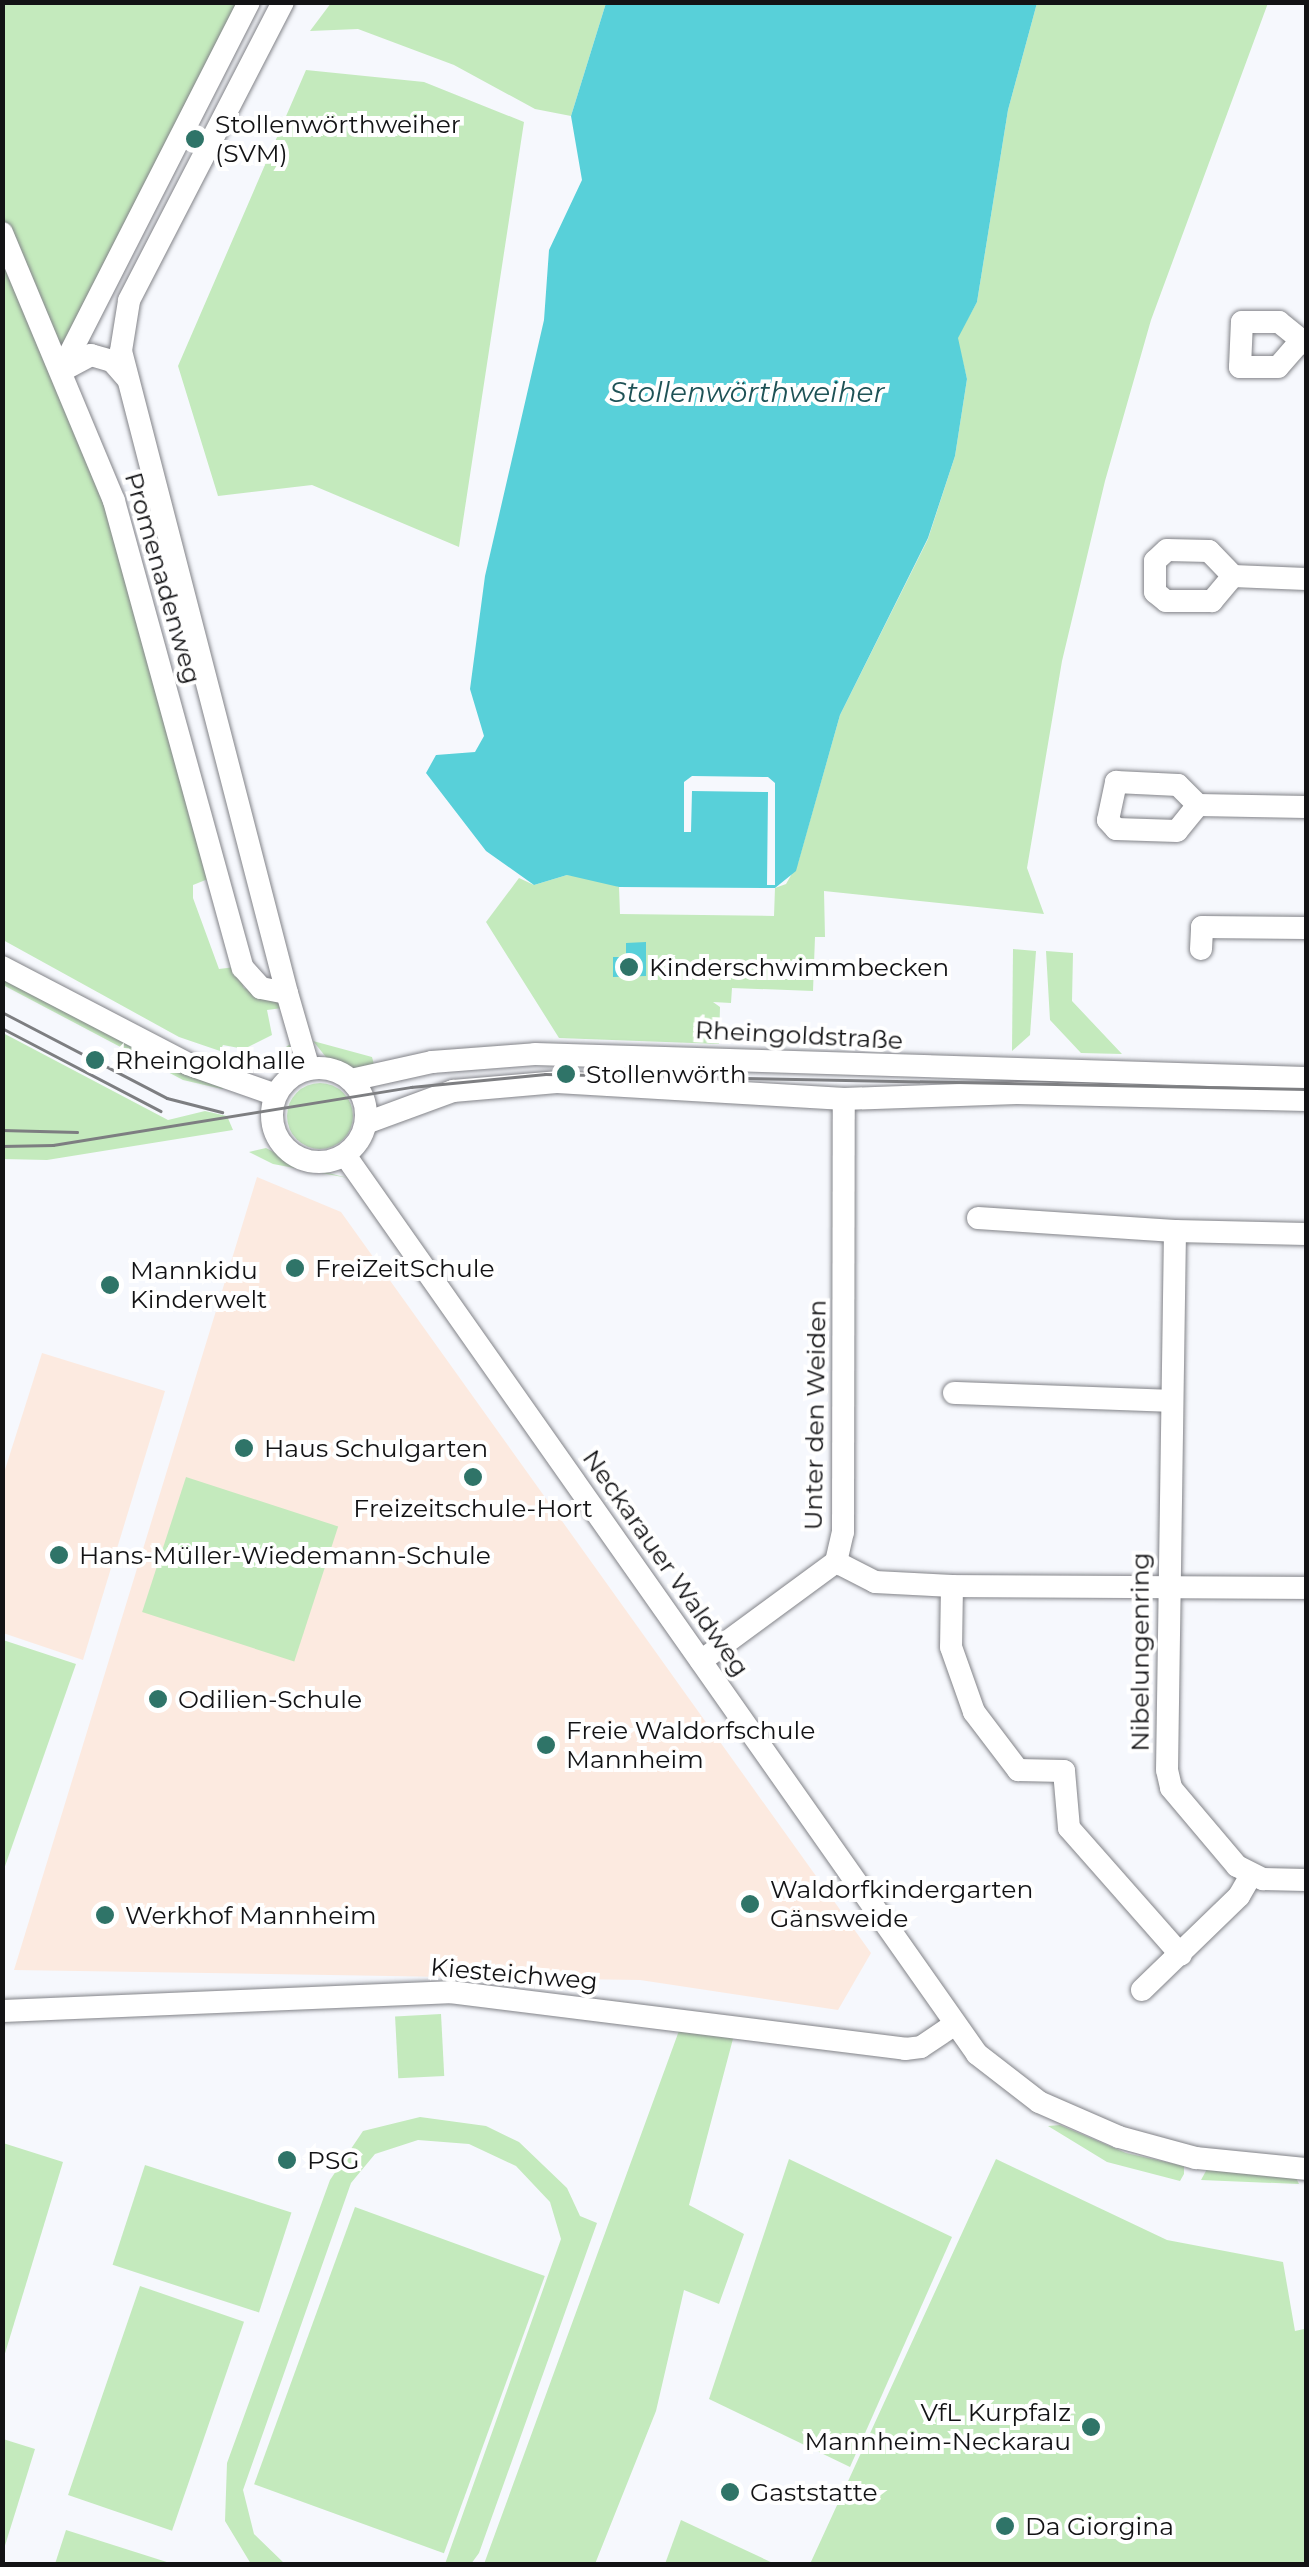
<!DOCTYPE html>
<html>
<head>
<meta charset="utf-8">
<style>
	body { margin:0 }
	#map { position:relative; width:1309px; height:2567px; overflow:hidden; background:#f6f8fd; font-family:Montserrat,sans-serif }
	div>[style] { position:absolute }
	.education>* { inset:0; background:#fceae0 }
	.green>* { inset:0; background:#c4eabd; transform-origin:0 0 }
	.round { border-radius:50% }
	.water>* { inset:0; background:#58d0d9 }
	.pier>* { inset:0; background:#f6f8fd }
	.roads { filter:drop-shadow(0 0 2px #828388) drop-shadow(0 0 2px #828388) }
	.street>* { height:22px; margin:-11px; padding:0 11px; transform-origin:11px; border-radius:11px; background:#fff }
	.street>.ring { margin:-11px; padding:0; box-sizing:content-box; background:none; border:22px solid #fff; border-radius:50% }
	.tram>* { height:2.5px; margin:-1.25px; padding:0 1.25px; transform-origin:1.25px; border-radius:1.25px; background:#7d7e81 }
	.dots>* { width:28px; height:28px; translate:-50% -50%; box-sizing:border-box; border:5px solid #fff; border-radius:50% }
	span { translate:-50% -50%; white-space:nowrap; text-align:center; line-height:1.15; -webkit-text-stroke:8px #fff; paint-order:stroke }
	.poi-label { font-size:25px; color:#131315 }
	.left { translate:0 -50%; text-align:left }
	.right { translate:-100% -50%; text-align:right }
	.street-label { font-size:25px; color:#131315 }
	.water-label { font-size:28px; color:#1e5256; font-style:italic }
	.frame { position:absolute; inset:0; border:5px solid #131315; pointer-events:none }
</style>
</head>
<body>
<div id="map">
	<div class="education">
		<div style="clip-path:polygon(257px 1177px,341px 1212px,871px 1953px,838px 2010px,640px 1980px,14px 1970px)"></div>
		<div style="clip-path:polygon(42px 1353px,165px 1391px,83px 1660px,3px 1633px,3px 1476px)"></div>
	</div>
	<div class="green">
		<div style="clip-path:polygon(2px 3px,243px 3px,63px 350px,208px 879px,193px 885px,193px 898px,219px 969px,235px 967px,244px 988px,280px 999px,282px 1008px,267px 1010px,272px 1035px,244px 1049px,223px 1045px,220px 1051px,179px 1037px,3px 940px)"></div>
		<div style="clip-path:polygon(331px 3px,606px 3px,571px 116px,535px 109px,454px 65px,358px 29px,310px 31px)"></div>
		<div style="clip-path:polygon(1037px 3px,1268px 3px,1151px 320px,1105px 481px,1062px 661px,1027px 868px,1044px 914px,824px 891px,825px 937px,815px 937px,813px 991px,732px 988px,731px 1003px,713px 1002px,720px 1007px,719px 1044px,559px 1038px,486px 922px,519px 878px,534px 885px,567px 875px,593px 877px,619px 887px,620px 914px,774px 916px,775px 888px,786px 884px,798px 863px,840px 715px,928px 539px,955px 456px,967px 379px,957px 338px,977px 302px,1008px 110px)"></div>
		<div style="clip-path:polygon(306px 70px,424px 82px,524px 122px,459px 547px,312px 485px,218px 496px,178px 366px)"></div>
		<div style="clip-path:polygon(1013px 949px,1036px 951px,1030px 1035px,1012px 1051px)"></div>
		<div style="clip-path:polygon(1046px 951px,1073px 953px,1072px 1001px,1122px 1054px,1081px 1053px,1050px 1020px)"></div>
		<div style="clip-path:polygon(2px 978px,229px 1084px,222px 1089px,183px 1080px,3px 985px)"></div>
		<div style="clip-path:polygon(3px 1033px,168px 1120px,205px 1111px,227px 1116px,233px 1130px,47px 1160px,3px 1159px)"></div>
		<div style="clip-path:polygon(313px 1041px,372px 1057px,375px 1068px,360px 1071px,330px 1062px)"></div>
		<div style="clip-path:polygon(290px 1044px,291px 1064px,281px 1073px,255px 1070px)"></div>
		<div class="round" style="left:287px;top:1083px;width:66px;height:66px"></div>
		<div style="clip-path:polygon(266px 1148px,301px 1166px,348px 1178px,273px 1164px,249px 1152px)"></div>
		<div style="left:186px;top:1477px;width:160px;height:142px;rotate:18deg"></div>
		<div style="clip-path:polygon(3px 1640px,76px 1664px,3px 1872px,2px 1640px)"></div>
		<div style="left:441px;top:2014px;width:62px;height:46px;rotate:87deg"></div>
		<div style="clip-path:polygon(680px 2028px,734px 2035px,689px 2205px,744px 2234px,719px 2304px,684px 2290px,656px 2411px,595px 2564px,484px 2564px)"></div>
		<div style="clip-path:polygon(420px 2117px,486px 2126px,519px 2142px,567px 2188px,580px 2216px,597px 2223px,479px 2553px,471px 2564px,445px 2564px,561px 2239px,550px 2202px,516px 2166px,469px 2144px,418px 2140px,375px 2154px,351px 2183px,243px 2490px,254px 2534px,285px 2564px,251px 2564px,225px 2521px,227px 2463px,330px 2180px,363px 2131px)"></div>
		<div style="clip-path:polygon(1060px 2125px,1126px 2153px,1184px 2166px,1184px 2174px,1180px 2181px,1107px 2162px,1048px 2126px)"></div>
		<div style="clip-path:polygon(3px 2143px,63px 2162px,3px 2360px,2px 2143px)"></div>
		<div style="clip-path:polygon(789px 2159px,952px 2237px,850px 2467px,709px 2399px)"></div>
		<div style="clip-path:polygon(996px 2159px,1167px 2240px,1283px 2262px,1295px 2331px,1304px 2329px,1306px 2336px,1306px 2564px,810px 2564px)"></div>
		<div style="left:145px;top:2165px;width:154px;height:105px;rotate:18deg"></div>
		<div style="clip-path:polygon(1207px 2169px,1296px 2178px,1299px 2184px,1201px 2180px)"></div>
		<div style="left:355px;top:2207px;width:202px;height:295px;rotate:20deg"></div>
		<div style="left:140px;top:2286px;width:110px;height:221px;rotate:19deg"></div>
		<div style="clip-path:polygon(3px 2439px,35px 2449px,3px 2552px,2px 2439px)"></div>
		<div style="clip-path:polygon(681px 2520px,775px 2564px,665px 2564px)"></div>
		<div style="clip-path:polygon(66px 2530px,173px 2564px,55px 2564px)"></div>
	</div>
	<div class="water">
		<div style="clip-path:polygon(606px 3px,1037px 3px,1008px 110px,977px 302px,958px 338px,967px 379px,955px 456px,928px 538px,840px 715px,796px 871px,775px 888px,619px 887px,567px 875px,534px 885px,486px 851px,426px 773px,436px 755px,475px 752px,484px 736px,470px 689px,485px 576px,544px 320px,549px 250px,582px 180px,571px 116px)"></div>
		<div style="clip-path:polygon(646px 942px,646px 976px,613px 977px,613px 957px,626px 957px,626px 943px)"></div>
	</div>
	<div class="pier">
		<div style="clip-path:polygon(692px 776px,768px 777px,775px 783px,775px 885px,767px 885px,768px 792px,692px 791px,691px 832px,684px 832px,684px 782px)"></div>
	</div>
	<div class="roads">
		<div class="street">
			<div style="left:283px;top:2px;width:336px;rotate:117.3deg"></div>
			<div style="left:129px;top:301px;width:51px;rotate:99.1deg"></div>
			<div style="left:121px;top:351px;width:663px;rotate:75.5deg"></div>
			<div style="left:2px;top:233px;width:290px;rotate:67.3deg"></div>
			<div style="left:114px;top:501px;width:484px;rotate:74.6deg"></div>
			<div style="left:243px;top:968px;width:27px;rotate:48deg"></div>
			<div style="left:261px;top:988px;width:26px;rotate:11deg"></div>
			<div style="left:287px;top:993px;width:79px;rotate:73.9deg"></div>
			<div style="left:1298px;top:344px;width:30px;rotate:131deg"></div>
			<div style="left:1278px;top:367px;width:38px;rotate:180deg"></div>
			<div style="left:1240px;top:367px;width:45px;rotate:-87.5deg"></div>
			<div style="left:1242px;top:322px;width:37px"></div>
			<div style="left:1279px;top:322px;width:35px;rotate:39deg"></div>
			<div style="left:61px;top:371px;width:414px;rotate:-63deg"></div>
			<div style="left:61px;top:371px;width:34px;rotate:-28deg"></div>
			<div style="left:91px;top:355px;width:22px;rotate:16deg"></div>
			<div style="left:112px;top:361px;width:23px;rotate:49deg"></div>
			<div style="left:1233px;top:576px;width:33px;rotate:130deg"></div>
			<div style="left:1212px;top:601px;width:46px;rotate:180deg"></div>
			<div style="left:1166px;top:601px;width:14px;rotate:-141deg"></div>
			<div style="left:1155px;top:592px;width:31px;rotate:-90deg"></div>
			<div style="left:1155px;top:561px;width:16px;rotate:-43deg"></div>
			<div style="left:1167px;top:550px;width:42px;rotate:1.4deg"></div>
			<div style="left:1209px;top:551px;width:35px;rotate:46deg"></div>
			<div style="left:1233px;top:576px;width:73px;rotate:2.4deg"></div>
			<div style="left:1198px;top:805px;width:33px;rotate:129deg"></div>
			<div style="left:1177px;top:831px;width:61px;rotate:-178.1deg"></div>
			<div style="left:1116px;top:829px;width:12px;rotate:-132deg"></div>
			<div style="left:1108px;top:820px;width:39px;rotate:-78deg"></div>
			<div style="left:1116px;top:782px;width:62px;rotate:2.8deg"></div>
			<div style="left:1178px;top:785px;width:28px;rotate:45deg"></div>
			<div style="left:1198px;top:805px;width:108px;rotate:1.1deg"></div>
			<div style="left:1201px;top:949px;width:22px;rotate:-87deg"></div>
			<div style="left:1202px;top:927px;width:104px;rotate:0.6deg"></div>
			<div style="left:2px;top:967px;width:210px;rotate:27.5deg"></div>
			<div style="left:188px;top:1064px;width:93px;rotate:19.4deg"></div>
			<div class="ring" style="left:272px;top:1068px;width:72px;height:72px"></div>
			<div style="left:351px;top:1080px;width:83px;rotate:-12.5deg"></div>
			<div style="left:432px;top:1062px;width:103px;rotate:-4.4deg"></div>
			<div style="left:535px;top:1054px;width:771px;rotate:1.78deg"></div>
			<div style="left:366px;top:1123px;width:93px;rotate:-20.2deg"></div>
			<div style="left:453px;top:1091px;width:104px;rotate:-4.9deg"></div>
			<div style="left:557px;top:1082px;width:288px;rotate:3.4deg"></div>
			<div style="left:844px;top:1099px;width:173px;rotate:-2deg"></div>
			<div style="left:1017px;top:1093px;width:289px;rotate:1.4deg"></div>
			<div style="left:345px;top:1155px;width:1099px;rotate:54.89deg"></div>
			<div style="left:977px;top:2054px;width:78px;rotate:37.7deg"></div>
			<div style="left:1039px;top:2102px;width:87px;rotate:23.6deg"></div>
			<div style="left:1119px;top:2137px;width:80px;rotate:15.3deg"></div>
			<div style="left:1196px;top:2158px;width:111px;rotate:5.7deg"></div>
			<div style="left:978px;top:1218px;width:197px;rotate:3.8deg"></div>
			<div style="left:1306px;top:1234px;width:131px;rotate:-178.7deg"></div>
			<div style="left:1175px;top:1231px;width:539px;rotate:90.85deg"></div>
			<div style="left:1167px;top:1770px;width:18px;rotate:77deg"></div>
			<div style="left:1171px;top:1788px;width:102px;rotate:49.8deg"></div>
			<div style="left:1237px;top:1866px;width:29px;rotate:27deg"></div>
			<div style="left:1263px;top:1879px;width:43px;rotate:1.3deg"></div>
			<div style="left:954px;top:1393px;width:216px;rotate:2.1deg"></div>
			<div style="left:836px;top:1562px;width:44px;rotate:27.1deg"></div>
			<div style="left:875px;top:1582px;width:77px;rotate:3deg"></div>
			<div style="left:952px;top:1586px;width:354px;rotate:0.3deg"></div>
			<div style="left:952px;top:1586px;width:61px;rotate:90.9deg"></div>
			<div style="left:951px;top:1647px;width:69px;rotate:70.5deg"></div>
			<div style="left:974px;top:1712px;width:73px;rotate:52.8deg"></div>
			<div style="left:1018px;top:1770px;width:46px;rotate:1.2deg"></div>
			<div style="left:1064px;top:1771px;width:57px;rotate:85deg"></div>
			<div style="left:1069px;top:1828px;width:169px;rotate:48.6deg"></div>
			<div style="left:701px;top:1661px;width:167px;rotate:-36.3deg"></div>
			<div style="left:836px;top:1562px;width:31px;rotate:-77deg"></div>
			<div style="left:843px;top:1532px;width:433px;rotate:-89.9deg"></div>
			<div style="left:1142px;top:1990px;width:135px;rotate:-44.1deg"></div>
			<div style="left:1239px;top:1896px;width:24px;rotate:-60deg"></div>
			<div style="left:2px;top:2011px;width:448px;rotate:-2.4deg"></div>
			<div style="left:450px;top:1992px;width:459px;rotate:7.1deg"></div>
			<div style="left:905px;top:2049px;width:16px;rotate:-7deg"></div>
			<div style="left:921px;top:2047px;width:37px;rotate:-34deg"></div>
		</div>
	</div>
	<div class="tram">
		<div style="left:2px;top:1012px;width:186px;rotate:27.5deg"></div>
		<div style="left:167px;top:1098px;width:57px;rotate:14.3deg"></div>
		<div style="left:2px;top:1028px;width:179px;rotate:27.6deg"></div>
		<div style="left:2px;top:1130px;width:75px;rotate:1.5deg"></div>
		<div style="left:2px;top:1146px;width:51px;rotate:-1.1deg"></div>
		<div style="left:53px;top:1145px;width:363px;rotate:-9.2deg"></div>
		<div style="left:411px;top:1087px;width:135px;rotate:-5.5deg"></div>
		<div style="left:545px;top:1074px;width:761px;rotate:1.13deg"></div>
	</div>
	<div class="dots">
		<div style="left:195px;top:139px;background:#2f7468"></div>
		<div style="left:629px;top:967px;background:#2f7468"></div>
		<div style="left:95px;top:1060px;background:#2f7468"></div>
		<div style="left:566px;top:1074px;background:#2f7468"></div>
		<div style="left:295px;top:1268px;background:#2f7468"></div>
		<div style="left:110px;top:1285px;background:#2f7468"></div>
		<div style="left:244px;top:1448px;background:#2f7468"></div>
		<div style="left:473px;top:1477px;background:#2f7468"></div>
		<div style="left:59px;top:1555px;background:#2f7468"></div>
		<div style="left:158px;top:1699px;background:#2f7468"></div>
		<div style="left:546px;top:1745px;background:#2f7468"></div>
		<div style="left:750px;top:1904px;background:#2f7468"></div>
		<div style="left:105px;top:1915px;background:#2f7468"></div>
		<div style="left:287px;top:2160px;background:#2f7468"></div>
		<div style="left:1091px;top:2427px;background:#2f7468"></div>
		<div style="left:730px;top:2492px;background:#2f7468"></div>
		<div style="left:1005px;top:2526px;background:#2f7468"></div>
	</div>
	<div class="poi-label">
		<span class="left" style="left:215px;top:139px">Stollenwörthweiher<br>(SVM)</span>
		<span class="left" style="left:649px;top:967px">Kinderschwimmbecken</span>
		<span class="left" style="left:115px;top:1060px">Rheingoldhalle</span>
		<span class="left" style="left:586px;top:1074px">Stollenwörth</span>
		<span class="left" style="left:315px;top:1268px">FreiZeitSchule</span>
		<span class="left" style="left:130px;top:1285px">Mannkidu<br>Kinderwelt</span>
		<span class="left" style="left:264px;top:1448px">Haus Schulgarten</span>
		<span style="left:473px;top:1508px">Freizeitschule-Hort</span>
		<span class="left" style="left:79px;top:1555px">Hans-Müller-Wiedemann-Schule</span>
		<span class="left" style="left:178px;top:1699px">Odilien-Schule</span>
		<span class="left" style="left:566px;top:1745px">Freie Waldorfschule<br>Mannheim</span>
		<span class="left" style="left:770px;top:1904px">Waldorfkindergarten<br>Gänsweide</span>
		<span class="left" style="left:125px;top:1915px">Werkhof Mannheim</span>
		<span class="left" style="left:307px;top:2160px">PSG</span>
		<span class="right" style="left:1071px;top:2427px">VfL Kurpfalz<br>Mannheim-Neckarau</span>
		<span class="left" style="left:750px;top:2492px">Gaststatte</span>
		<span class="left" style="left:1025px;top:2526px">Da Giorgina</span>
	</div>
	<div class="street-label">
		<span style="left:163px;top:578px;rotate:74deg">Promenadenweg</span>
		<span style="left:799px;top:1035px;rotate:3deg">Rheingoldstraße</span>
		<span style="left:815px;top:1415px;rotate:-89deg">Unter den Weiden</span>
		<span style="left:666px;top:1563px;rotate:55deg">Neckarauer Waldweg</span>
		<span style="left:1140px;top:1652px;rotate:-90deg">Nibelungenring</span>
		<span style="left:514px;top:1974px;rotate:5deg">Kiesteichweg</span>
	</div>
	<div class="water-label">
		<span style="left:747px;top:392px">Stollenwörthweiher</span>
	</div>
	<div class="frame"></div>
</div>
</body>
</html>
